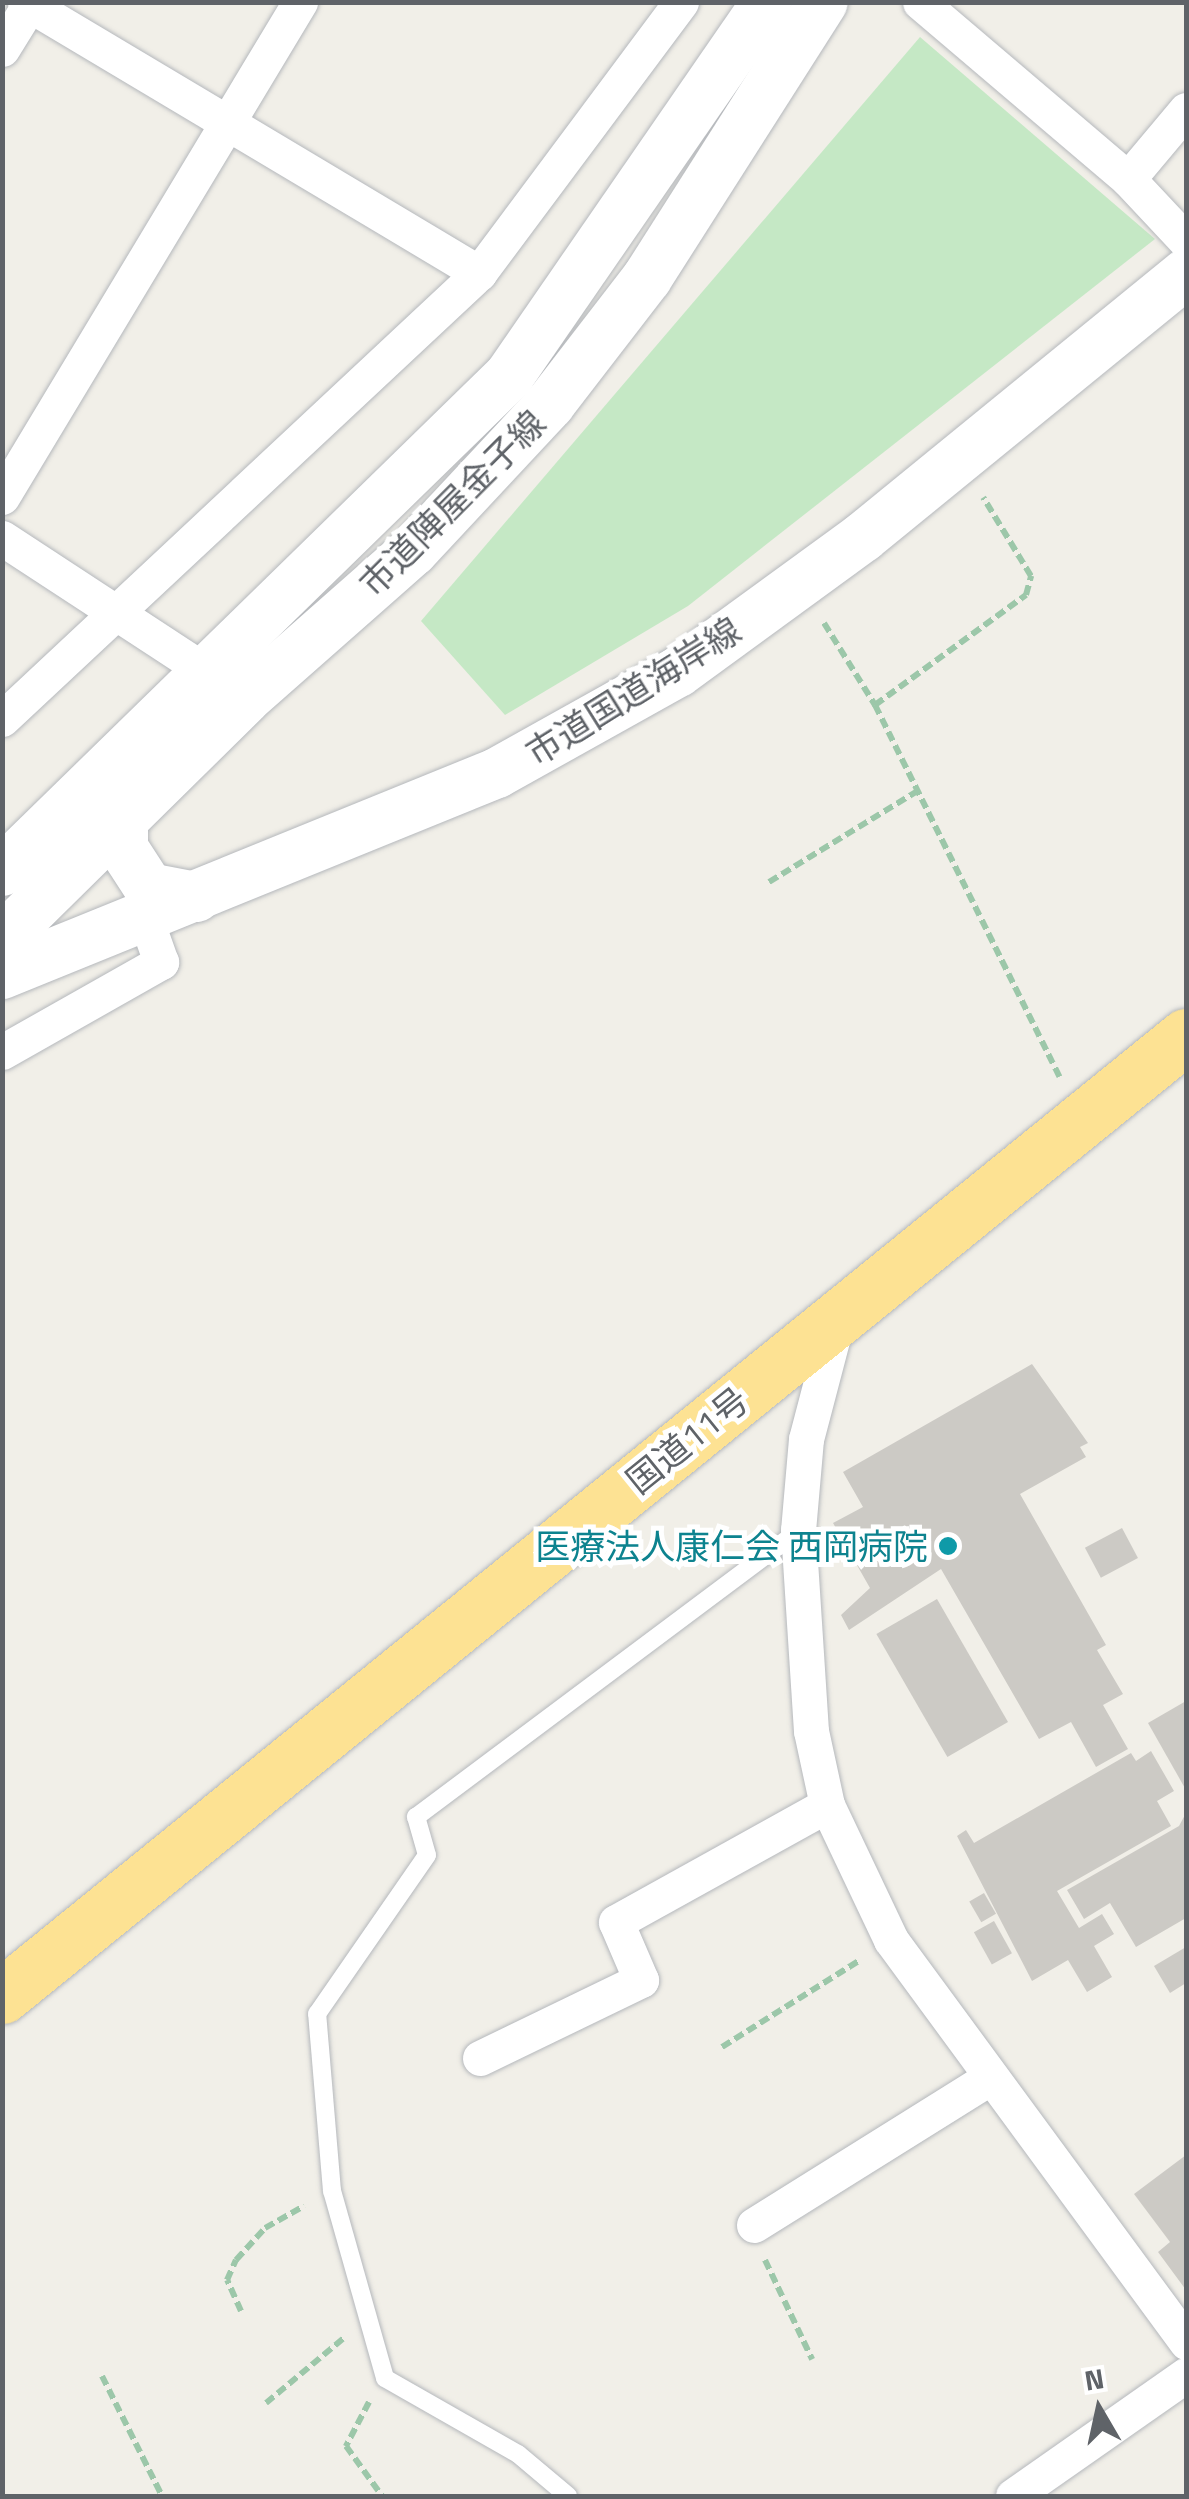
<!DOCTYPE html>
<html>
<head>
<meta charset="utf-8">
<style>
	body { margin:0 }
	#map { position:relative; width:1189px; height:2499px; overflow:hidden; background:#f1efe8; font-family:"Titillium Web","Noto Sans JP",sans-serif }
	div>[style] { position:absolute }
	.green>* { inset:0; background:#c5e8c5 }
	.building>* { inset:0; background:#cccac5; transform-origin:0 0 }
	.path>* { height:6px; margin-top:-3px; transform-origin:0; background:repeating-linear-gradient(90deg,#9cc7a9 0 10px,transparent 0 15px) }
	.roads { filter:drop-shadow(0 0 2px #b5b8bc) drop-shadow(0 0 2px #b5b8bc) }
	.lane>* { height:18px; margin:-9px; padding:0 9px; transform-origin:9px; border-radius:9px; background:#fff }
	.street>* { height:35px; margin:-17.5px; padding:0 17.5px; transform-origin:17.5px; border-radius:17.5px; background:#fff }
	.secondary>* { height:50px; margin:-25px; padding:0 25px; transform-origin:25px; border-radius:25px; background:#fff }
	.highway>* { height:55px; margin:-27.5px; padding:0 27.5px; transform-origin:27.5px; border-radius:27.5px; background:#fde293 }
	.dots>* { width:28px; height:28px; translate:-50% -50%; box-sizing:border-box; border:5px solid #fff; border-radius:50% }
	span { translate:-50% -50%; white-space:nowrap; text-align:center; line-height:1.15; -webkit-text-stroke:10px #fff; paint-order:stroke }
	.street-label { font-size:35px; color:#5f6368 }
	.culture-label { font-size:35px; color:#0d838f }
	.right { translate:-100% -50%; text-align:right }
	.frame { position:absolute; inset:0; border:5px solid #5f6368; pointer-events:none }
	.north { position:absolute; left:1049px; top:2359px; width:100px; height:100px; -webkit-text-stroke:8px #fff; paint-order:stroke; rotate:351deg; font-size:28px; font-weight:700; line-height:40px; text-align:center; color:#5f6368 }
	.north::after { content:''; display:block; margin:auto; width:35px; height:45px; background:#5f6368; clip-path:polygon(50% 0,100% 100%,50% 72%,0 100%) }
</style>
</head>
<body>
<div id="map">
	<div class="green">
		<div style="clip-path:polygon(920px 37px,1155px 239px,688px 606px,505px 715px,421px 621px)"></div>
	</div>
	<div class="building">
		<div style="clip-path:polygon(1032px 1364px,1088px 1443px,1080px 1447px,1086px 1457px,1020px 1494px,1106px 1645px,1097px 1650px,1123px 1694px,1103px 1705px,1128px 1749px,1096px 1767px,1071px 1722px,1039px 1739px,941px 1569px,849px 1630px,841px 1615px,870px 1588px,833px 1523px,863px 1507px,843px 1472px)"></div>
		<div style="left:1122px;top:1528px;width:34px;height:42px;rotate:62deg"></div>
		<div style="left:937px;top:1599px;width:142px;height:70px;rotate:60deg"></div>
		<div style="clip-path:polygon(1186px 1701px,1186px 1790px,1148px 1723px)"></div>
		<div style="clip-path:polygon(1151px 1751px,1174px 1791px,1157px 1801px,1171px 1826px,1057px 1891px,1079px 1928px,1102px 1914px,1114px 1934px,1094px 1946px,1112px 1977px,1087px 1992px,1068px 1960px,1032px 1981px,957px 1836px,966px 1830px,974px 1843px,1131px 1753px,1136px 1761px)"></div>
		<div style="clip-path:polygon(1186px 1813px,1186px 1918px,1136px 1947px,1110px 1903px,1084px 1919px,1067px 1890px,1179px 1826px)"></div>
		<div style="left:984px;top:1893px;width:24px;height:17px;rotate:60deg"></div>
		<div style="left:994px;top:1921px;width:37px;height:23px;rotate:61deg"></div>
		<div style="clip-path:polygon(1186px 1947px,1186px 1983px,1170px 1993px,1154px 1966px)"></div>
		<div style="clip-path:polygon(1186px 2155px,1186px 2290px,1158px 2252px,1170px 2242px,1134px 2194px)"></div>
	</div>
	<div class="path">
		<div style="left:824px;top:623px;width:97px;rotate:58.1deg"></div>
		<div style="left:875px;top:705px;width:415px;rotate:63.6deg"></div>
		<div style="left:875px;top:705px;width:187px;rotate:-36.1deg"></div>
		<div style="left:1026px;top:595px;width:20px;rotate:-75deg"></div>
		<div style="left:1031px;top:576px;width:92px;rotate:-121.3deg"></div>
		<div style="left:769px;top:882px;width:176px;rotate:-31.5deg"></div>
		<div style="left:722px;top:2047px;width:163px;rotate:-32.2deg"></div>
		<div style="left:765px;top:2260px;width:110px;rotate:64.6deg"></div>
		<div style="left:241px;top:2311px;width:34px;rotate:-114deg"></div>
		<div style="left:227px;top:2280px;width:22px;rotate:-66deg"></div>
		<div style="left:236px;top:2260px;width:43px;rotate:-47.8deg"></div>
		<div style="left:265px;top:2228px;width:45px;rotate:-29.4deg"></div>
		<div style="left:102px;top:2376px;width:134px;rotate:63.4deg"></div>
		<div style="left:369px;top:2402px;width:50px;rotate:117.6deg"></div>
		<div style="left:346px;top:2446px;width:62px;rotate:54.2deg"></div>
		<div style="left:266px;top:2403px;width:103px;rotate:-39.9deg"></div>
	</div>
	<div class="roads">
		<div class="lane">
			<div style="left:568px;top:2496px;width:65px;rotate:-140deg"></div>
			<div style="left:518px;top:2454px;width:153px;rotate:-150.3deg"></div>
			<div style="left:385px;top:2378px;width:194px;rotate:-105.8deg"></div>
			<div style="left:332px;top:2191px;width:178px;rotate:-94.8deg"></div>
			<div style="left:317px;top:2014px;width:193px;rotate:-55.3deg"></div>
			<div style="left:427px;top:1855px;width:40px;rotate:-106deg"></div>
			<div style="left:416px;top:1817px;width:477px;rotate:-36.8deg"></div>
		</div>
		<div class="street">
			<div style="left:25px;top:2px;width:529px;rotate:30.83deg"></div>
			<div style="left:479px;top:273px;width:338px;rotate:-53.3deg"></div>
			<div style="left:920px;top:2px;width:273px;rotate:40.4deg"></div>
			<div style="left:1128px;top:179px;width:85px;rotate:46.9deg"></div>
			<div style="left:2px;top:49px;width:55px;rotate:-58.3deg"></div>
			<div style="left:1128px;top:179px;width:90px;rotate:-50deg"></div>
			<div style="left:2px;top:497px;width:578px;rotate:-58.95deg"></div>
			<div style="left:2px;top:538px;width:265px;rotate:33.2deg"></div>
			<div style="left:2px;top:719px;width:653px;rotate:-43.08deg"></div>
			<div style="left:2px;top:1052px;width:183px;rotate:-29.5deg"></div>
			<div style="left:161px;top:962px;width:48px;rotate:-109.6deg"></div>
			<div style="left:837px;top:1321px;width:122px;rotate:104.7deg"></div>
			<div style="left:806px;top:1439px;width:91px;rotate:95deg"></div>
			<div style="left:798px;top:1530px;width:201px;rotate:86.3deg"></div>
			<div style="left:811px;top:1731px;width:76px;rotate:77.8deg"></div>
			<div style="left:827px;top:1805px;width:149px;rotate:64.6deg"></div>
			<div style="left:891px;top:1940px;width:499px;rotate:53.7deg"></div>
			<div style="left:480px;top:2058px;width:179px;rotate:-25.8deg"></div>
			<div style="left:641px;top:1980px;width:63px;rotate:-113.3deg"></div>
			<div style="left:616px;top:1922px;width:241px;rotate:-29deg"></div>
			<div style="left:754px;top:2225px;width:276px;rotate:-32deg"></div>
			<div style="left:1013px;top:2496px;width:211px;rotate:-35deg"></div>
		</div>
		<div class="secondary">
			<div style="left:123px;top:820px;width:28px;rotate:90deg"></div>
			<div style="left:123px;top:848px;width:48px;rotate:57deg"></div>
			<div style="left:149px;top:888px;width:48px;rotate:10.8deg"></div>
			<div style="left:2px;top:871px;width:709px;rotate:-44.31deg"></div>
			<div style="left:509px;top:376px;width:454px;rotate:-55.4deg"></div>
			<div style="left:2px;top:939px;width:342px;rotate:-44.6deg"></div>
			<div style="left:245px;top:699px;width:224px;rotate:-41.4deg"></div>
			<div style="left:413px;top:551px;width:201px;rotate:-47deg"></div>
			<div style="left:550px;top:404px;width:159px;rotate:-52.4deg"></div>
			<div style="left:647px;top:278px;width:327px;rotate:-57.5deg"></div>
			<div style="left:2px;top:974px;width:534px;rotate:-22.1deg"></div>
			<div style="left:497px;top:773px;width:207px;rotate:-29.2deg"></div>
			<div style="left:678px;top:672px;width:229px;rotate:-36.1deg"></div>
			<div style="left:863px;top:537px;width:417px;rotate:-39.2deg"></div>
		</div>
		<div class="highway">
			<div style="left:2px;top:1996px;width:1524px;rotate:-39.04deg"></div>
		</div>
	</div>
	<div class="dots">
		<div style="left:948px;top:1546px;background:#0f9aa8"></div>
	</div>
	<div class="street-label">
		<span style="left:452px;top:503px;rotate:-45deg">市道陣屋金子線</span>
		<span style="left:633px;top:691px;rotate:-32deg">市道国道海岸線</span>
		<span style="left:687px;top:1440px;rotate:-39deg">国道11号</span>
	</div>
	<div class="culture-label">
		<span class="right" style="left:928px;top:1546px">医療法人康仁会 西岡病院</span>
	</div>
	<div class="frame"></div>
	<div class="north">N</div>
</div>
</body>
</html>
